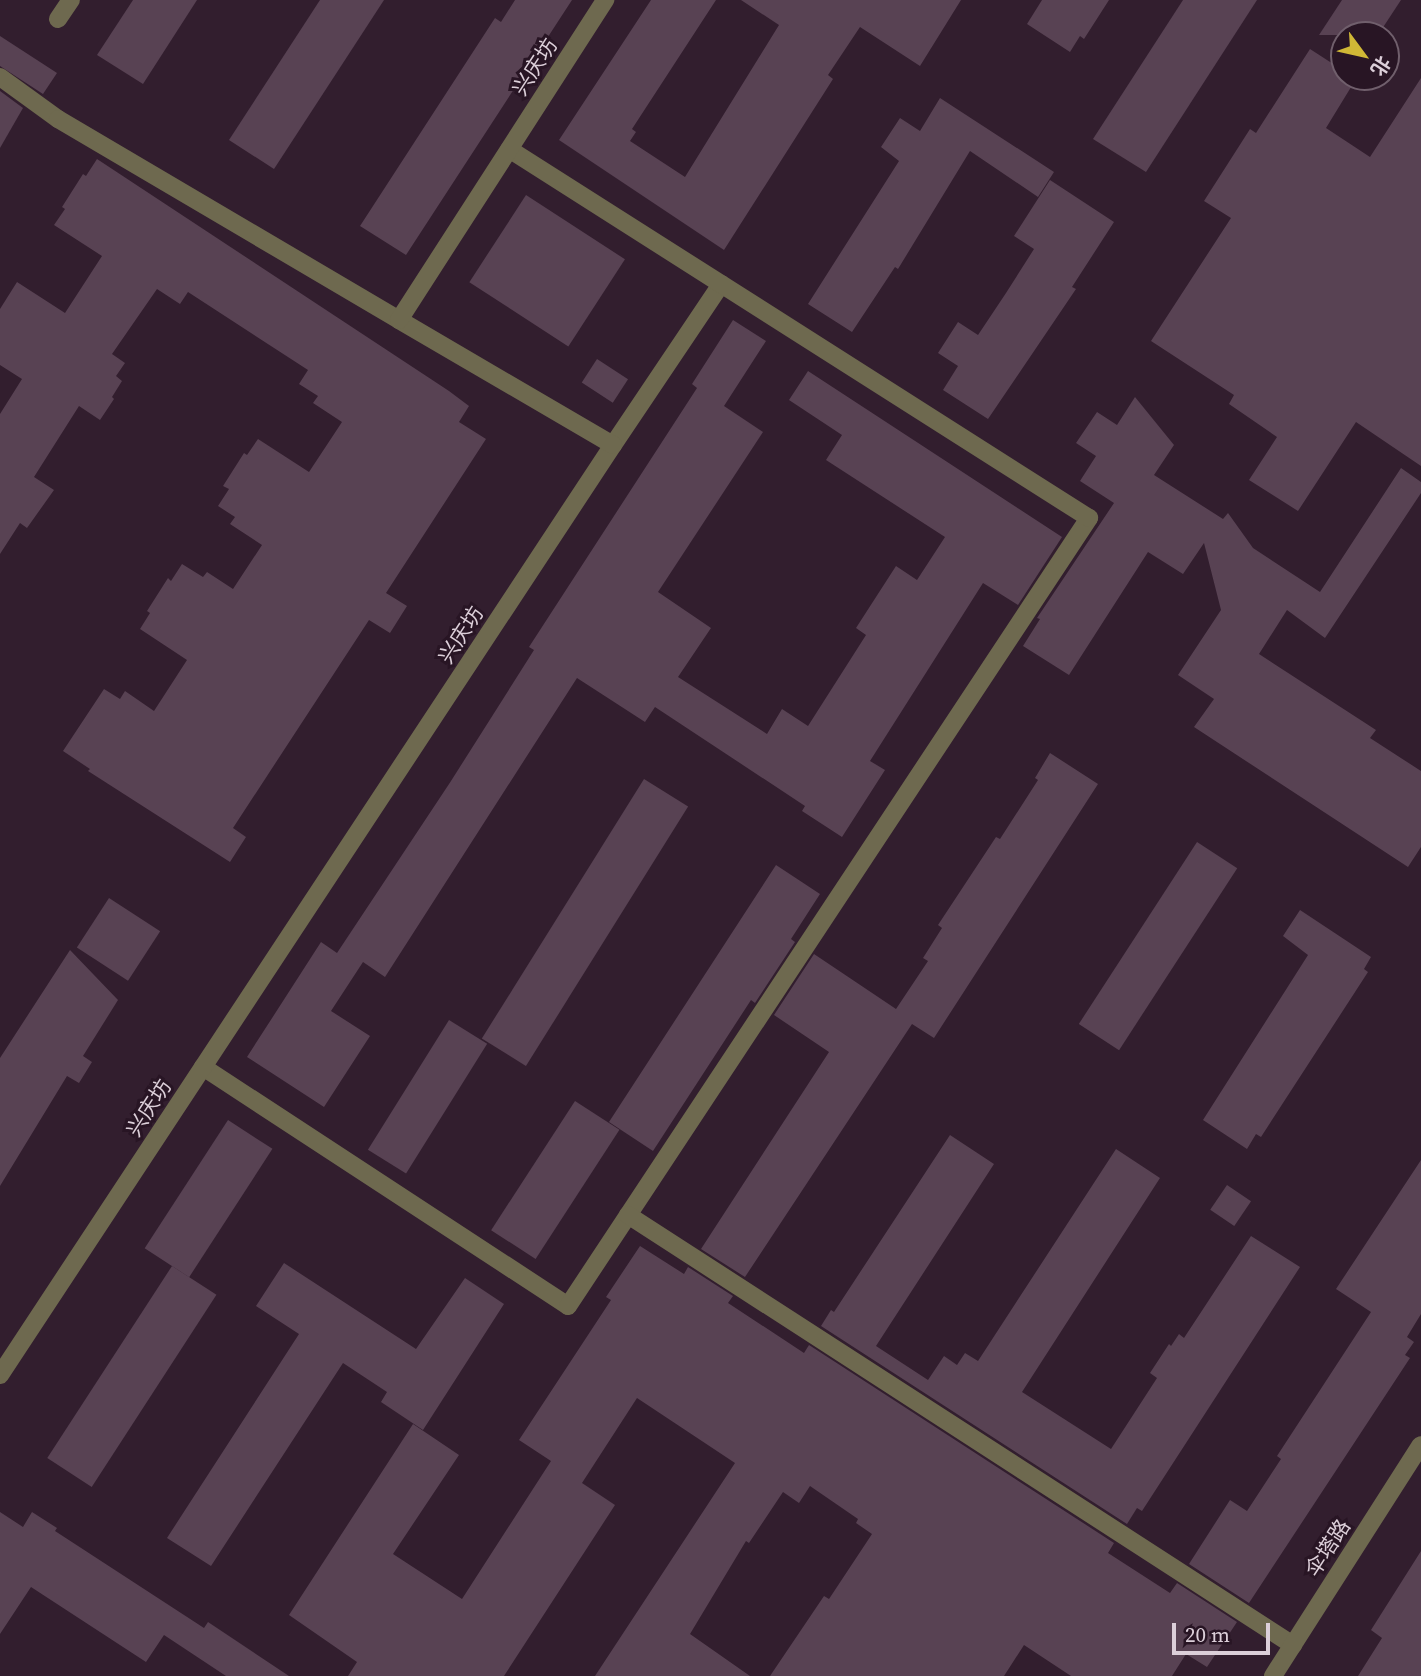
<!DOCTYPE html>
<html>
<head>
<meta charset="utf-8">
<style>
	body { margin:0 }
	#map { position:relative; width:1421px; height:1676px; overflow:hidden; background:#321e2e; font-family:"Source Serif 4","Noto Sans SC",serif }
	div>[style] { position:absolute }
	.building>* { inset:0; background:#584253; transform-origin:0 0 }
	.minor>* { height:18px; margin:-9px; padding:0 9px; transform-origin:9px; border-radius:9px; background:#6e694f }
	span { translate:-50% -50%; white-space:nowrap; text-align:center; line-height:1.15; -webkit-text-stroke:6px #281524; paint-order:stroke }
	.street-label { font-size:21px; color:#dccfd9 }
	.north { position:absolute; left:1330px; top:21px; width:70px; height:70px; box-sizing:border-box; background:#281524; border:2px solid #705f6c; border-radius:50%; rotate:123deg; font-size:19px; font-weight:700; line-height:28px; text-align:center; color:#dccfd9 }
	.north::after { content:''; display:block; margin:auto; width:24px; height:32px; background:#d0b836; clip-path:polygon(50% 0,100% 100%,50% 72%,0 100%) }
	.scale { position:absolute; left:1172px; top:1623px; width:98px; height:32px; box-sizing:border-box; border:4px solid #dccfd9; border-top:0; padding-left:9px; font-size:21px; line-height:24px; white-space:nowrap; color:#dccfd9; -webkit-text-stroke:5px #281524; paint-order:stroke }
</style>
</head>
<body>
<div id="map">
	<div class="building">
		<div style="clip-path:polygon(133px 0,197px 0,143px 84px,97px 55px)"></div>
		<div style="clip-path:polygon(320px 0,384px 0,274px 169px,229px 140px)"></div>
		<div style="clip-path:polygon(515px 0,572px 0,406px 255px,360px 226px,495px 18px,501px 22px)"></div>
		<div style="clip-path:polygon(651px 0,716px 0,632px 129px,636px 132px,630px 141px,685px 177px,779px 25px,741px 0,961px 0,920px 66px,860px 27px,828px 75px,833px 79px,724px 250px,559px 140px)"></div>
		<div style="clip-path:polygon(1042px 0,1109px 0,1084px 39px,1080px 36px,1070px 52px,1027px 24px)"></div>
		<div style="clip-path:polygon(1183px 0,1257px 0,1146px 172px,1093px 139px)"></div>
		<div style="clip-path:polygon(1342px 0,1401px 0,1378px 35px,1319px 35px)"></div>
		<div style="clip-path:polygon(0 36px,57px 73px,43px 94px,0 66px)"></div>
		<div style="clip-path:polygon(1310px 49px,1344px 71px,1344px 77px,1356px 79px,1326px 128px,1370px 157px,1421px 78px,1421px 466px,1356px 422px,1298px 511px,1249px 480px,1277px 437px,1229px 404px,1234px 395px,1151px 341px,1231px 218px,1204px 201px,1250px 129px,1256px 133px)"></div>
		<div style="clip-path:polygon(0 91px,23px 108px,0 148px)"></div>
		<div style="clip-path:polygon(940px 98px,1054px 172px,1038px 197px,970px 151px,898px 269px,895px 267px,852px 332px,808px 304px,899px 161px,881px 147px,900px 118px,920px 131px)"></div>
		<div style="clip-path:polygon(97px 159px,449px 391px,469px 406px,459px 422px,486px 439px,386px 593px,407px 606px,390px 633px,369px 620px,233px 828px,246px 837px,230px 862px,88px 771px,90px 769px,63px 751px,104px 689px,120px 699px,125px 691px,154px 711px,187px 660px,140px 629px,150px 613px,147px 611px,168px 578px,171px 581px,182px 564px,203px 577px,207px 572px,233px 589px,262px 545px,230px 524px,235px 517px,218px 506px,229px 489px,223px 486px,244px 453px,247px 455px,258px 439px,309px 472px,342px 422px,313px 403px,318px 396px,299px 384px,308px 370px,188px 292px,180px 304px,157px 289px,112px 354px,125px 363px,116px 376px,122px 381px,112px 397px,114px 399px,100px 420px,79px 406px,34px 477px,54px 490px,27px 528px,20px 523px,0 554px,0 414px,22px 379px,0 365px,0 309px,17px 282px,65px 313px,102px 256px,54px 225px,65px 209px,62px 207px,83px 174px,86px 176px)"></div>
		<div style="clip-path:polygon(1050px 180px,1114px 222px,1072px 287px,1076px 289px,988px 419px,943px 390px,958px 366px,938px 353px,958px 322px,978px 335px,1006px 293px,1034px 249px,1014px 236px)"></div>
		<div style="left:526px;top:195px;width:118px;height:104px;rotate:33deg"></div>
		<div style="clip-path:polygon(733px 320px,766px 341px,724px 406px,763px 432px,658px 592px,711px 628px,678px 677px,767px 734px,782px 709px,808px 726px,866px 635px,856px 628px,896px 566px,917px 580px,945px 537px,826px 460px,842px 435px,789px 400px,808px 371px,1062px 537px,1018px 605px,983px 583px,870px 761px,885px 770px,842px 837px,802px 811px,805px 806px,655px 707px,645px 722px,577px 678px,385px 977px,363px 962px,331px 1011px,370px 1036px,324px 1107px,247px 1057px,321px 942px,337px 953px,451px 781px,534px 650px,529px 647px,697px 388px,692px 384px)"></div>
		<div style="left:597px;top:359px;width:37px;height:28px;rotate:33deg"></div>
		<div style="clip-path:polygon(1135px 397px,1174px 445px,1154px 475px,1223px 519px,1228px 513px,1253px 548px,1320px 592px,1401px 468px,1421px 482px,1421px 493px,1325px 638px,1287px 610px,1259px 654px,1376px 730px,1370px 738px,1421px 771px,1421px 847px,1408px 867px,1194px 727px,1214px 699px,1178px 675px,1221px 610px,1204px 543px,1183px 574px,1148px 552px,1069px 675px,1023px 646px,1040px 619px,1037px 618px,1114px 503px,1080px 481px,1096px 456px,1076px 443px,1097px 412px,1117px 425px)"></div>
		<div style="clip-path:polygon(1050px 753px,1098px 784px,934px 1038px,912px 1024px,745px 1277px,701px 1249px,829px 1052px,774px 1015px,814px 954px,896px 1009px,928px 961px,923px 958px,942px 928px,938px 925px,996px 837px,1000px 839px,1038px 780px,1035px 778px)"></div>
		<div style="left:644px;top:779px;width:52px;height:306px;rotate:32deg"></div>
		<div style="left:1197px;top:842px;width:48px;height:217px;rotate:33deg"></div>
		<div style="clip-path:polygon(776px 865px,820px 894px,791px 939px,795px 942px,755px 1003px,751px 1000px,653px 1151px,609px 1122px)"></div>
		<div style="left:109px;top:898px;width:61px;height:59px;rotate:33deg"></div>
		<div style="clip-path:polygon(1300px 910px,1371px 957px,1364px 969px,1368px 972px,1261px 1137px,1256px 1134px,1247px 1149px,1203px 1120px,1308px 955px,1283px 936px)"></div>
		<div style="clip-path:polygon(70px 950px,118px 1000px,83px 1056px,92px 1062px,79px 1083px,67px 1076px,0 1186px,0 1058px)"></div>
		<div style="left:449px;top:1020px;width:45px;height:153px;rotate:32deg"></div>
		<div style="left:575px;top:1101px;width:53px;height:154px;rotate:33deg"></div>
		<div style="left:228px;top:1120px;width:53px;height:153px;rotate:33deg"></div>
		<div style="clip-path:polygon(950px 1135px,994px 1164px,876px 1346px,928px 1380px,944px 1356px,957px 1365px,965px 1353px,978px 1361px,1116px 1149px,1160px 1178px,1022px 1392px,1111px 1449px,1157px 1378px,1150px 1373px,1169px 1344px,1171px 1346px,1179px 1334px,1184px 1338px,1251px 1236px,1300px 1267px,1142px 1511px,1137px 1508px,1127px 1524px,821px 1326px,831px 1310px,834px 1312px)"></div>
		<div style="clip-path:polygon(1421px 1160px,1421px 1314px,1407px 1337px,1414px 1342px,1405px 1355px,1410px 1358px,1249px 1603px,1189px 1564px,1230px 1500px,1247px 1511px,1281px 1459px,1277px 1456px,1371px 1312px,1336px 1289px)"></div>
		<div style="left:1227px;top:1185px;width:29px;height:30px;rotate:34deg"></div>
		<div style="clip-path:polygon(640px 1246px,684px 1274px,688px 1267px,733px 1296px,728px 1303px,804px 1353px,809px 1345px,1114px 1543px,1108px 1553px,1170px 1593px,1177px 1583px,1237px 1622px,1207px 1667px,1186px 1654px,1172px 1676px,1071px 1676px,1024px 1645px,1004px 1676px,770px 1676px,824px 1596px,829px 1599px,872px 1534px,856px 1523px,858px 1519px,810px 1486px,799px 1503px,783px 1492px,749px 1543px,746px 1541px,690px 1634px,750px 1676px,595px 1676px,735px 1463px,637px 1398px,582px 1483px,615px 1505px,504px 1676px,348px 1676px,357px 1662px,289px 1615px,413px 1424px,459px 1455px,393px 1554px,462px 1599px,551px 1461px,519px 1440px,611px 1300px,606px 1297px)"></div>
		<div style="clip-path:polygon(284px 1263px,416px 1349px,465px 1278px,504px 1304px,423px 1430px,381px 1402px,387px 1392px,343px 1363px,211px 1566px,167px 1538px,299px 1334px,256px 1306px)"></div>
		<div style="left:172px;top:1266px;width:53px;height:229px;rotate:33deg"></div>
		<div style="clip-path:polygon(0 1512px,23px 1527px,32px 1512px,57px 1528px,55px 1531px,204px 1628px,208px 1622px,289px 1676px,226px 1676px,164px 1635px,146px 1662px,31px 1587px,0 1634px)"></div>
		<div style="clip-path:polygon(1421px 1551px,1421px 1676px,1358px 1676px,1382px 1638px,1371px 1630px)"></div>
	</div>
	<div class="minor">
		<div style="left:58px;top:19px;width:23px;rotate:-56deg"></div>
		<div style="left:0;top:77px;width:72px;rotate:35.9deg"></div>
		<div style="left:58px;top:119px;width:396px;rotate:30.5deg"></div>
		<div style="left:613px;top:445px;width:194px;rotate:-56.1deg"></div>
		<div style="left:203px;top:1067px;width:436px;rotate:33.2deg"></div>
		<div style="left:568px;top:1306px;width:945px;rotate:-56.53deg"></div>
		<div style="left:1089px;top:518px;width:687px;rotate:-147.54deg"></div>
		<div style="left:628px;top:1215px;width:792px;rotate:32.89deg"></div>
		<div style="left:0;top:1375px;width:1114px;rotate:-56.61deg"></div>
		<div style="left:613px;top:445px;width:248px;rotate:-149.7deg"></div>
		<div style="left:399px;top:320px;width:381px;rotate:-57.2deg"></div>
		<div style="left:1273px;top:1676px;width:274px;rotate:-57.4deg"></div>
	</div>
	<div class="street-label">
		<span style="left:535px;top:67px;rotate:-57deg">兴庆坊</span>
		<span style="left:461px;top:635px;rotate:-57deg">兴庆坊</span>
		<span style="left:149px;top:1108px;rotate:-57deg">兴庆坊</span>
		<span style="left:1328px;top:1548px;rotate:-57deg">伞塔路</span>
	</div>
	<div class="north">北</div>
	<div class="scale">20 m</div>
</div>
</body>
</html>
